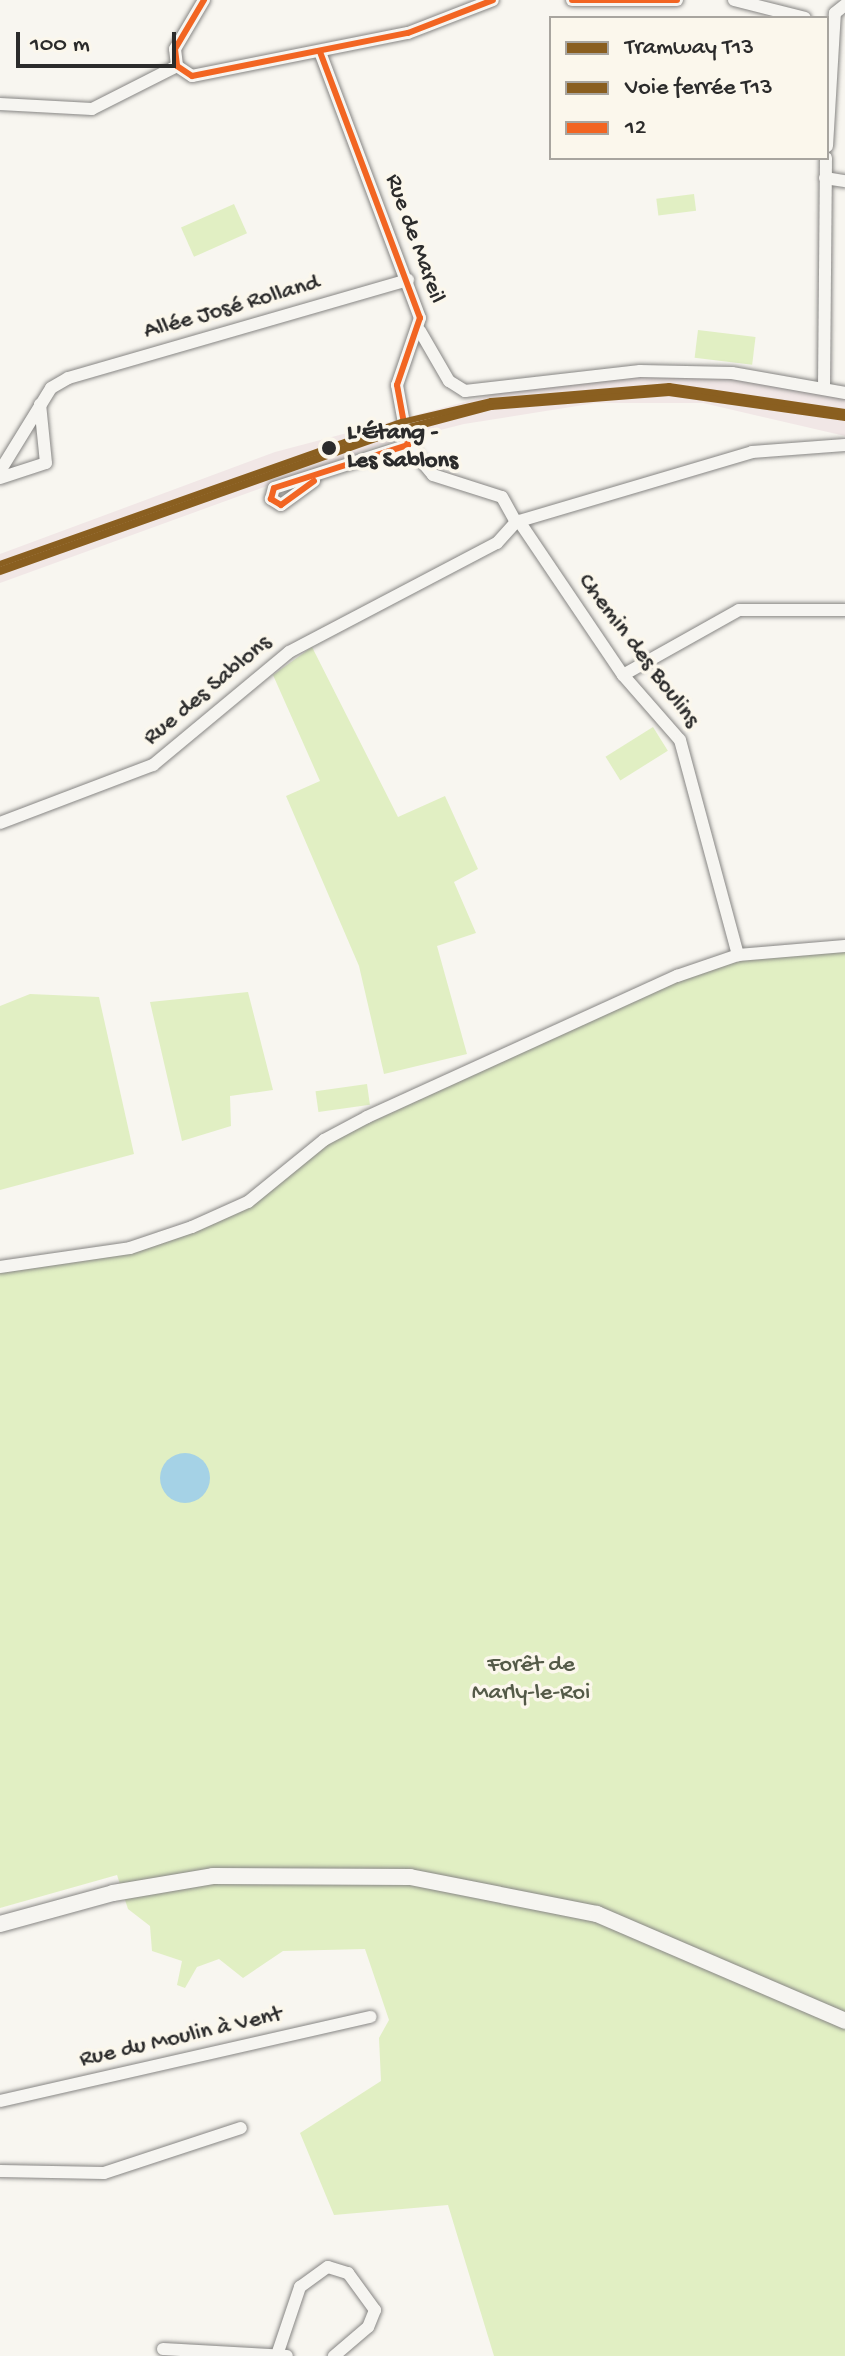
<!DOCTYPE html>
<html>
<head>
<meta charset="utf-8">
<style>
	body { margin:0 }
	#map { position:relative; width:845px; height:2356px; overflow:hidden; background:#f8f6f0; font-family:"Gochi Hand",sans-serif }
	div>[style] { position:absolute }
	.built>* { inset:0; background:#f1e7e6 }
	.green>* { inset:0; background:#e1efc3; transform-origin:0 0 }
	.water>* { inset:0; background:#a5d2e6 }
	.round { border-radius:50% }
	.roads { filter:drop-shadow(0 0 2px #878684) drop-shadow(0 0 2px #878684) }
	.minor>* { height:12px; margin:-6px; padding:0 6px; transform-origin:6px; border-radius:6px; background:#f6f5f1 }
	.major>* { height:16px; margin:-8px; padding:0 8px; transform-origin:8px; border-radius:8px; background:#f6f5f1 }
	.bus-1>* { height:6px; margin:-3px; padding:0 3px; transform-origin:3px; border-radius:3px; background:#f26522 }
	.rail-1>* { height:8px; margin:-4px; padding:0 4px; transform-origin:4px; border-radius:4px; background:#8a5f20 }
	.tram-1>* { height:6px; margin:-3px; padding:0 3px; transform-origin:3px; border-radius:3px; background:#8a5f20 }
	.dots>* { width:22px; height:22px; translate:-50% -50%; box-sizing:border-box; border:4px solid #fbf7ec; border-radius:50% }
	span { translate:-50% -50%; white-space:nowrap; text-align:center; line-height:1.15; -webkit-text-stroke:7px #fbf7ec; paint-order:stroke }
	.street-label { font-size:24px; color:#2b2b2b }
	.stop-label { font-size:24px; color:#2b2b2b; font-weight:700 }
	.left { translate:0 -50%; text-align:left }
	.park-label { font-size:24px; color:#545a48 }
	.legend { position:absolute; left:549px; top:16px; width:280px; height:144px; box-sizing:border-box; background:#fbf7ec; border:2px solid #a8a59f; margin:0; padding:10px 14px; list-style:none; font-size:24px; color:#2b2b2b }
	.legend li { display:flex; align-items:center; gap:16px; height:40px }
	.legend b { width:40px; border:2px solid #a8a59f }
	.scale { position:absolute; left:16px; top:32px; width:160px; height:36px; box-sizing:border-box; border:4px solid #2b2b2b; border-top:0; padding-left:10px; font-size:24px; line-height:28px; white-space:nowrap; color:#2b2b2b; -webkit-text-stroke:6px #fbf7ec; paint-order:stroke }
</style>
</head>
<body>
<div id="map">
	<div class="built">
		<div style="clip-path:polygon(642px 375px,734px 378px,845px 398px,845px 436px,703px 403px,596px 403px,464px 424px,377px 446px,0 583px,0 554px,275px 452px,540px 382px)"></div>
	</div>
	<div class="green">
		<div style="left:694px;top:194px;width:17px;height:38px;rotate:83deg"></div>
		<div style="left:234px;top:204px;width:32px;height:58px;rotate:66deg"></div>
		<div style="left:698px;top:330px;width:58px;height:28px;rotate:7deg"></div>
		<div style="clip-path:polygon(312px 647px,398px 817px,445px 796px,478px 869px,454px 882px,476px 933px,437px 946px,467px 1054px,384px 1074px,359px 966px,286px 796px,320px 781px,273px 675px)"></div>
		<div style="left:653px;top:727px;width:28px;height:56px;rotate:58deg"></div>
		<div style="clip-path:polygon(845px 951px,845px 2356px,494px 2356px,448px 2205px,334px 2215px,300px 2133px,381px 2081px,379px 2038px,389px 2020px,365px 1949px,283px 1951px,243px 1978px,219px 1959px,197px 1967px,185px 1988px,177px 1985px,182px 1961px,152px 1951px,150px 1926px,128px 1909px,117px 1875px,0 1908px,0 1273px,133px 1253px,242px 1210px,326px 1143px,678px 980px,740px 961px)"></div>
		<div style="clip-path:polygon(248px 992px,273px 1090px,230px 1096px,231px 1126px,182px 1141px,150px 1002px)"></div>
		<div style="clip-path:polygon(30px 994px,99px 997px,134px 1154px,0 1190px,0 1006px)"></div>
		<div style="left:367px;top:1084px;width:21px;height:52px;rotate:82deg"></div>
	</div>
	<div class="water">
		<div class="round" style="left:160px;top:1453px;width:50px;height:50px"></div>
	</div>
	<div class="roads">
		<div class="minor">
			<div style="left:204px;top:0;width:57px;rotate:120.6deg"></div>
			<div style="left:175px;top:49px;width:17px;rotate:83deg"></div>
			<div style="left:177px;top:66px;width:18px;rotate:34deg"></div>
			<div style="left:192px;top:76px;width:220px;rotate:-11.3deg"></div>
			<div style="left:408px;top:33px;width:91px;rotate:-21.2deg"></div>
			<div style="left:572px;top:0;width:105px"></div>
			<div style="left:734px;top:0;width:73px;rotate:14.2deg"></div>
			<div style="left:320px;top:52px;width:284px;rotate:69.4deg"></div>
			<div style="left:420px;top:318px;width:71px;rotate:108.9deg"></div>
			<div style="left:397px;top:385px;width:61px;rotate:79.6deg"></div>
			<div style="left:408px;top:445px;width:39px;rotate:50deg"></div>
			<div style="left:433px;top:475px;width:72px;rotate:17.7deg"></div>
			<div style="left:502px;top:497px;width:29px;rotate:61deg"></div>
			<div style="left:0;top:104px;width:92px;rotate:3.1deg"></div>
			<div style="left:92px;top:109px;width:95px;rotate:-26.8deg"></div>
			<div style="left:827px;top:146px;width:133px;rotate:-86.6deg"></div>
			<div style="left:835px;top:13px;width:13px;rotate:-39deg"></div>
			<div style="left:825px;top:178px;width:20px;rotate:9deg"></div>
			<div style="left:420px;top:331px;width:58px;rotate:59.9deg"></div>
			<div style="left:449px;top:381px;width:19px;rotate:32deg"></div>
			<div style="left:465px;top:391px;width:176px;rotate:-6.5deg"></div>
			<div style="left:640px;top:371px;width:92px;rotate:1.2deg"></div>
			<div style="left:732px;top:373px;width:115px;rotate:10deg"></div>
			<div style="left:824px;top:387px;width:229px;rotate:-89.5deg"></div>
			<div style="left:0;top:471px;width:97px;rotate:-58.4deg"></div>
			<div style="left:51px;top:388px;width:20px;rotate:-30deg"></div>
			<div style="left:68px;top:378px;width:354px;rotate:-16.1deg"></div>
			<div style="left:0;top:478px;width:48px;rotate:-18.1deg"></div>
			<div style="left:46px;top:463px;width:59px;rotate:-95.8deg"></div>
			<div style="left:314px;top:481px;width:41px;rotate:144deg"></div>
			<div style="left:281px;top:505px;width:12px;rotate:-149deg"></div>
			<div style="left:271px;top:499px;width:11px;rotate:-75deg"></div>
			<div style="left:274px;top:488px;width:141px;rotate:-17.8deg"></div>
			<div style="left:519px;top:521px;width:186px;rotate:56deg"></div>
			<div style="left:623px;top:675px;width:86px;rotate:48.8deg"></div>
			<div style="left:680px;top:740px;width:223px;rotate:74.9deg"></div>
			<div style="left:516px;top:522px;width:246px;rotate:-16.5deg"></div>
			<div style="left:752px;top:452px;width:93px;rotate:-4.3deg"></div>
			<div style="left:623px;top:675px;width:133px;rotate:-29.3deg"></div>
			<div style="left:739px;top:610px;width:106px"></div>
			<div style="left:0;top:823px;width:164px;rotate:-20.8deg"></div>
			<div style="left:153px;top:765px;width:177px;rotate:-39.7deg"></div>
			<div style="left:289px;top:652px;width:235px;rotate:-27.7deg"></div>
			<div style="left:497px;top:543px;width:28px;rotate:-48deg"></div>
			<div style="left:0;top:1267px;width:131px;rotate:-8.3deg"></div>
			<div style="left:130px;top:1248px;width:65px;rotate:-18.7deg"></div>
			<div style="left:192px;top:1227px;width:61px;rotate:-24.1deg"></div>
			<div style="left:248px;top:1202px;width:98px;rotate:-39.2deg"></div>
			<div style="left:324px;top:1140px;width:49px;rotate:-28.1deg"></div>
			<div style="left:367px;top:1117px;width:341px;rotate:-24.5deg"></div>
			<div style="left:677px;top:976px;width:65px;rotate:-19deg"></div>
			<div style="left:738px;top:955px;width:107px;rotate:-4.8deg"></div>
			<div style="left:0;top:2101px;width:380px;rotate:-12.8deg"></div>
			<div style="left:0;top:2171px;width:104px;rotate:1.1deg"></div>
			<div style="left:104px;top:2173px;width:144px;rotate:-18.2deg"></div>
			<div style="left:163px;top:2349px;width:124px;rotate:3.2deg"></div>
			<div style="left:278px;top:2352px;width:69px;rotate:-71.3deg"></div>
			<div style="left:300px;top:2287px;width:34px;rotate:-36deg"></div>
			<div style="left:328px;top:2267px;width:21px;rotate:17deg"></div>
			<div style="left:348px;top:2273px;width:46px;rotate:53.9deg"></div>
			<div style="left:375px;top:2310px;width:18px;rotate:112deg"></div>
			<div style="left:368px;top:2327px;width:45px;rotate:139.5deg"></div>
		</div>
		<div class="major">
			<div style="left:0;top:1924px;width:117px;rotate:-15.3deg"></div>
			<div style="left:113px;top:1893px;width:101px;rotate:-9.6deg"></div>
			<div style="left:213px;top:1876px;width:197px;rotate:0.3deg"></div>
			<div style="left:410px;top:1877px;width:191px;rotate:11.2deg"></div>
			<div style="left:597px;top:1914px;width:270px;rotate:23.3deg"></div>
		</div>
	</div>
	<div class="bus-1">
		<div style="left:204px;top:0;width:57px;rotate:120.6deg"></div>
		<div style="left:175px;top:49px;width:17px;rotate:83deg"></div>
		<div style="left:177px;top:66px;width:18px;rotate:34deg"></div>
		<div style="left:192px;top:76px;width:220px;rotate:-11.3deg"></div>
		<div style="left:408px;top:33px;width:91px;rotate:-21.2deg"></div>
		<div style="left:572px;top:0;width:105px"></div>
		<div style="left:314px;top:481px;width:41px;rotate:144deg"></div>
		<div style="left:281px;top:505px;width:12px;rotate:-149deg"></div>
		<div style="left:271px;top:499px;width:11px;rotate:-75deg"></div>
		<div style="left:274px;top:488px;width:141px;rotate:-17.8deg"></div>
		<div style="left:408px;top:445px;width:61px;rotate:-100.4deg"></div>
		<div style="left:397px;top:385px;width:71px;rotate:-71.1deg"></div>
		<div style="left:420px;top:318px;width:284px;rotate:-110.6deg"></div>
	</div>
	<div class="rail-1">
		<div style="left:0;top:571px;width:410px;rotate:-19.5deg"></div>
		<div style="left:386px;top:434px;width:109px;rotate:-14.9deg"></div>
		<div style="left:491px;top:406px;width:179px;rotate:-4.5deg"></div>
		<div style="left:669px;top:392px;width:178px;rotate:8.1deg"></div>
	</div>
	<div class="tram-1">
		<div style="left:0;top:564px;width:426px;rotate:-19.5deg"></div>
		<div style="left:402px;top:422px;width:91px;rotate:-13.3deg"></div>
		<div style="left:491px;top:401px;width:179px;rotate:-4.8deg"></div>
		<div style="left:669px;top:386px;width:178px;rotate:8.4deg"></div>
	</div>
	<div class="dots">
		<div style="left:329px;top:448px;background:#2b2b2b"></div>
	</div>
	<div class="street-label">
		<span style="left:414px;top:239px;rotate:70deg">Rue de Mareil</span>
		<span style="left:232px;top:308px;rotate:-16deg">Allée José Rolland</span>
		<span style="left:638px;top:651px;rotate:53deg">Chemin des Boulins</span>
		<span style="left:208px;top:691px;rotate:-40deg">Rue des Sablons</span>
		<span style="left:181px;top:2038px;rotate:-13deg">Rue du Moulin à Vent</span>
	</div>
	<div class="stop-label">
		<span class="left" style="left:347px;top:448px">L'Étang -<br>Les Sablons</span>
	</div>
	<div class="park-label">
		<span style="left:531px;top:1680px">Forêt de<br>Marly-le-Roi</span>
	</div>
	<ul class="legend">
	<li><b style="height:10px;background:#8a5f20"></b>Tramway T13</li>
	<li><b style="height:10px;background:#8a5f20"></b>Voie ferrée T13</li>
	<li><b style="height:10px;background:#f26522"></b>12</li>
	</ul>
	<div class="scale">100 m</div>
</div>
</body>
</html>
